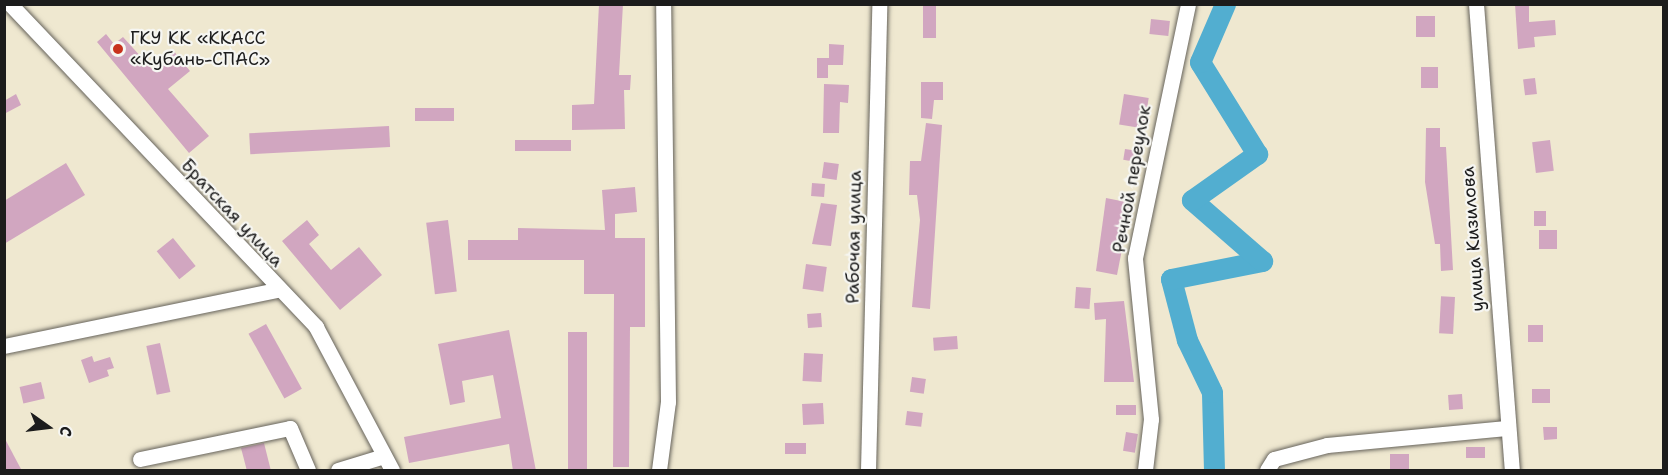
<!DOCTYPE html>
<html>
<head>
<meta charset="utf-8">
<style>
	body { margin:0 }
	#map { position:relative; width:1668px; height:475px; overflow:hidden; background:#efe8d0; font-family:"Shantell Sans",sans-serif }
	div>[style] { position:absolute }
	.river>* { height:21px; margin:-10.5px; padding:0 10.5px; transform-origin:10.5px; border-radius:10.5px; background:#52aed0 }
	.building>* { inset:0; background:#d1a6c0; transform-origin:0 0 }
	.roads { filter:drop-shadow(0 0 2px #66635b) drop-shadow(0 0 2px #66635b) }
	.minor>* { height:15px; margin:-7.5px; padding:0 7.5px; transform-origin:7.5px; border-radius:7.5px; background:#fff }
	.dots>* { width:16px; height:16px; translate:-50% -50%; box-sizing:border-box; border:3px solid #f6f6f2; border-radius:50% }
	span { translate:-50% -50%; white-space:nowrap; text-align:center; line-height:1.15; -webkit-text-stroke:4.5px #f6f6f2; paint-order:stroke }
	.poi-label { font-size:18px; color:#1c1c1c }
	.left { translate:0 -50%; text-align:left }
	.street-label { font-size:18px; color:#1c1c1c }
	.frame { position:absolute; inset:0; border:6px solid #1c1c1c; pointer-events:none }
	.north { position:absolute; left:18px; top:397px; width:60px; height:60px; -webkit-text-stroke:4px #f6f6f2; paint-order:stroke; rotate:104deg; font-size:16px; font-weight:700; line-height:24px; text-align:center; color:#1c1c1c }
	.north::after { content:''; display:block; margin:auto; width:21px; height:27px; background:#1c1c1c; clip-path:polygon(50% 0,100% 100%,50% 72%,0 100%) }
</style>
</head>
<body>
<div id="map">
	<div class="river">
		<div style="left:1214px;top:470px;width:78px;rotate:-91.5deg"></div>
		<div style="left:1212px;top:392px;width:58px;rotate:-115.7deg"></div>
		<div style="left:1187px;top:340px;width:63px;rotate:-104.7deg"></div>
		<div style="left:1171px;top:279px;width:93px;rotate:-11.2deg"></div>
		<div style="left:1262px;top:261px;width:93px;rotate:-138.9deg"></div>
		<div style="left:1192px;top:200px;width:80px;rotate:-35.3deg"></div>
		<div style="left:1257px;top:154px;width:108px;rotate:-121.8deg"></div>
		<div style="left:1200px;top:62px;width:63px;rotate:-66.7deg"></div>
	</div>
	<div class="building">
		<div style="clip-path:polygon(599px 4px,623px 4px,619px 75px,631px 75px,630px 90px,624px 90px,625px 129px,572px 130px,572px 105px,594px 104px)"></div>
		<div style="left:923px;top:4px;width:13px;height:34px"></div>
		<div style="clip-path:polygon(1515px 4px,1529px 4px,1529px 22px,1555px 20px,1556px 35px,1534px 37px,1535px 47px,1518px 49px)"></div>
		<div style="left:1416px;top:16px;width:19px;height:21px"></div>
		<div style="left:1151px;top:19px;width:19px;height:15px;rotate:6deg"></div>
		<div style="clip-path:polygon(106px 34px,114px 44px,123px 37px,152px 69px,173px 50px,190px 71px,168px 89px,209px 136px,189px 153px,97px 42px)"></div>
		<div style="clip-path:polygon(829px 44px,844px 45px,843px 65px,828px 65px,828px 78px,817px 78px,817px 58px,829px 58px)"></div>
		<div style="left:1421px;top:67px;width:17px;height:21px"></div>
		<div style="left:1535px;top:78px;width:16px;height:12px;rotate:83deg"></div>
		<div style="clip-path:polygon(921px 82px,943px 82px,943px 100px,934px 100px,932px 119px,921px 118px)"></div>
		<div style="clip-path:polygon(824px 84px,849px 85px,848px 103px,840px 102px,839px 133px,823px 133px)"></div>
		<div style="clip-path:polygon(16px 94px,21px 105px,4px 114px,4px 101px)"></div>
		<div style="left:1124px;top:94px;width:25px;height:31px;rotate:9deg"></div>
		<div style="left:415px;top:108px;width:39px;height:13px"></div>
		<div style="clip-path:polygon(926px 123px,942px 125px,930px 309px,912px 307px,920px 220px,917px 195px,909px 195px,910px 161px,921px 161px)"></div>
		<div style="left:389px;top:126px;width:21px;height:140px;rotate:87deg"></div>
		<div style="clip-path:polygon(1426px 128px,1440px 128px,1440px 147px,1446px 147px,1453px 270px,1441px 271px,1440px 244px,1435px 244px,1425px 182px)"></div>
		<div style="left:571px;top:140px;width:11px;height:56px;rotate:90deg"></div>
		<div style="left:1550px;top:140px;width:31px;height:18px;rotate:83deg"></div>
		<div style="left:1125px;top:149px;width:13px;height:11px;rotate:9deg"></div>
		<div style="left:824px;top:162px;width:15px;height:16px;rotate:8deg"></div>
		<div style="clip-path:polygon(66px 163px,85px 195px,4px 244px,4px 201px)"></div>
		<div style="left:812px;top:183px;width:13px;height:13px;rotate:4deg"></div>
		<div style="clip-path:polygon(635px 187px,637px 212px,615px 214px,615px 238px,645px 238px,645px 327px,630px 327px,629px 467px,613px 467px,614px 294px,584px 294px,584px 260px,468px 260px,468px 240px,518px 240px,518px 228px,605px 230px,602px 190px)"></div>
		<div style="clip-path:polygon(1106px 198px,1131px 203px,1117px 275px,1096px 271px)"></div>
		<div style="clip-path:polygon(821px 203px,837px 205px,831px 246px,812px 244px)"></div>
		<div style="left:1534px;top:211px;width:12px;height:15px"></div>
		<div style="clip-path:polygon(307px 220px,319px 235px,309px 244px,331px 270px,359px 247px,382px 275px,340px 310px,282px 241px)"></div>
		<div style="left:448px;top:220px;width:72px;height:22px;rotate:83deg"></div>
		<div style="left:1539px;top:230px;width:18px;height:19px"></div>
		<div style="left:173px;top:238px;width:36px;height:21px;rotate:51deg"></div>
		<div style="left:806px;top:264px;width:21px;height:25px;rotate:8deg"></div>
		<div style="left:1076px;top:287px;width:15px;height:21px;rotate:4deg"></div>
		<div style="left:1455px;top:297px;width:37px;height:14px;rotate:93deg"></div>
		<div style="clip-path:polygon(1124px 301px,1134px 382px,1104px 382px,1106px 319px,1095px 320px,1094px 303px)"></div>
		<div style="left:821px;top:313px;width:14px;height:14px;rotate:86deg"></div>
		<div style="left:266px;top:324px;width:74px;height:20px;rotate:61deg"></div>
		<div style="left:1543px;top:325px;width:17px;height:15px;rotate:90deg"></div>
		<div style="clip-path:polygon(509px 330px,536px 471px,513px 471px,509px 444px,409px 463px,404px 437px,501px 418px,493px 375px,462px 381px,465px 402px,450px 405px,438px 344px)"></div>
		<div style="left:568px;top:332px;width:19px;height:137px"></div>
		<div style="left:957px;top:336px;width:13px;height:24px;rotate:86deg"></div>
		<div style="left:160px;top:343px;width:50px;height:14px;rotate:78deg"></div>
		<div style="left:804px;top:353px;width:19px;height:28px;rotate:3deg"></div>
		<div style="clip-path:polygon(92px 356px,94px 362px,110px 357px,114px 368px,107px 370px,109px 376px,89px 383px,81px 360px)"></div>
		<div style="left:912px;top:377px;width:14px;height:15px;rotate:8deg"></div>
		<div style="left:41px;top:382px;width:17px;height:22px;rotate:77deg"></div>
		<div style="left:1532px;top:389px;width:18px;height:14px"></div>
		<div style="left:1462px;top:394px;width:15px;height:14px;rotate:86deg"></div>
		<div style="left:823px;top:403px;width:21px;height:21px;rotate:87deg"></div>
		<div style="left:1116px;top:405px;width:20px;height:10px"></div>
		<div style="left:907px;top:411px;width:16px;height:14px;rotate:7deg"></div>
		<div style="clip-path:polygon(1543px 427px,1557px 427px,1557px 439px,1544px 440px)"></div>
		<div style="left:1126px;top:432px;width:12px;height:19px;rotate:9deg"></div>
		<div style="clip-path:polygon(4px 437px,22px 471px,4px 471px)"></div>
		<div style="clip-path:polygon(264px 443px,271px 471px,247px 471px,241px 448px)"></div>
		<div style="left:785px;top:443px;width:21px;height:11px"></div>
		<div style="left:1466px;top:447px;width:19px;height:11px"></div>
		<div style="left:1409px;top:454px;width:17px;height:19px;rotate:90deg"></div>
	</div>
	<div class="roads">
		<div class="minor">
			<div style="left:10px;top:4px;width:445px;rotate:46.5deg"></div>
			<div style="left:316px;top:327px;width:162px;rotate:62deg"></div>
			<div style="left:1476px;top:4px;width:467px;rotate:85.6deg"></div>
			<div style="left:4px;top:346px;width:280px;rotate:-11.6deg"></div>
			<div style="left:140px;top:459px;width:153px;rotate:-11.7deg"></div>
			<div style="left:290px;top:428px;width:46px;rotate:66.8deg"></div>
			<div style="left:338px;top:470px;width:48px;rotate:-16.9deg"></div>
			<div style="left:659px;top:470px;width:69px;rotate:-82.5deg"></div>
			<div style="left:668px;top:402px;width:398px;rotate:-90.7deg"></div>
			<div style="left:868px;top:470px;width:466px;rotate:-88.6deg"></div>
			<div style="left:1145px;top:470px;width:51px;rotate:-83.3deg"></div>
			<div style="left:1151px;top:419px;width:162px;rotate:-95.7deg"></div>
			<div style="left:1135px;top:258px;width:259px;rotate:-78.2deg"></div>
			<div style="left:1267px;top:470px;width:13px;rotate:-58deg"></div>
			<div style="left:1274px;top:459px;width:55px;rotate:-14.8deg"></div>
			<div style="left:1327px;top:445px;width:180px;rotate:-5.4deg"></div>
		</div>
	</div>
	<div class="dots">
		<div style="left:118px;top:49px;background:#c8321e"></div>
	</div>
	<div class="poi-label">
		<span class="left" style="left:130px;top:49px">ГКУ КК «ККАСС<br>«Кубань-СПАС»</span>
	</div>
	<div class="street-label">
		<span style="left:1132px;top:179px;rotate:-80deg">Речной переулок</span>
		<span style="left:232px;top:213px;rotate:47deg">Братская улица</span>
		<span style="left:854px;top:237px;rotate:-89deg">Рабочая улица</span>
		<span style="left:1473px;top:239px;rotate:-94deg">улица Кизилова</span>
	</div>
	<div class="frame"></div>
	<div class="north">С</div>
</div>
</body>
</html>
